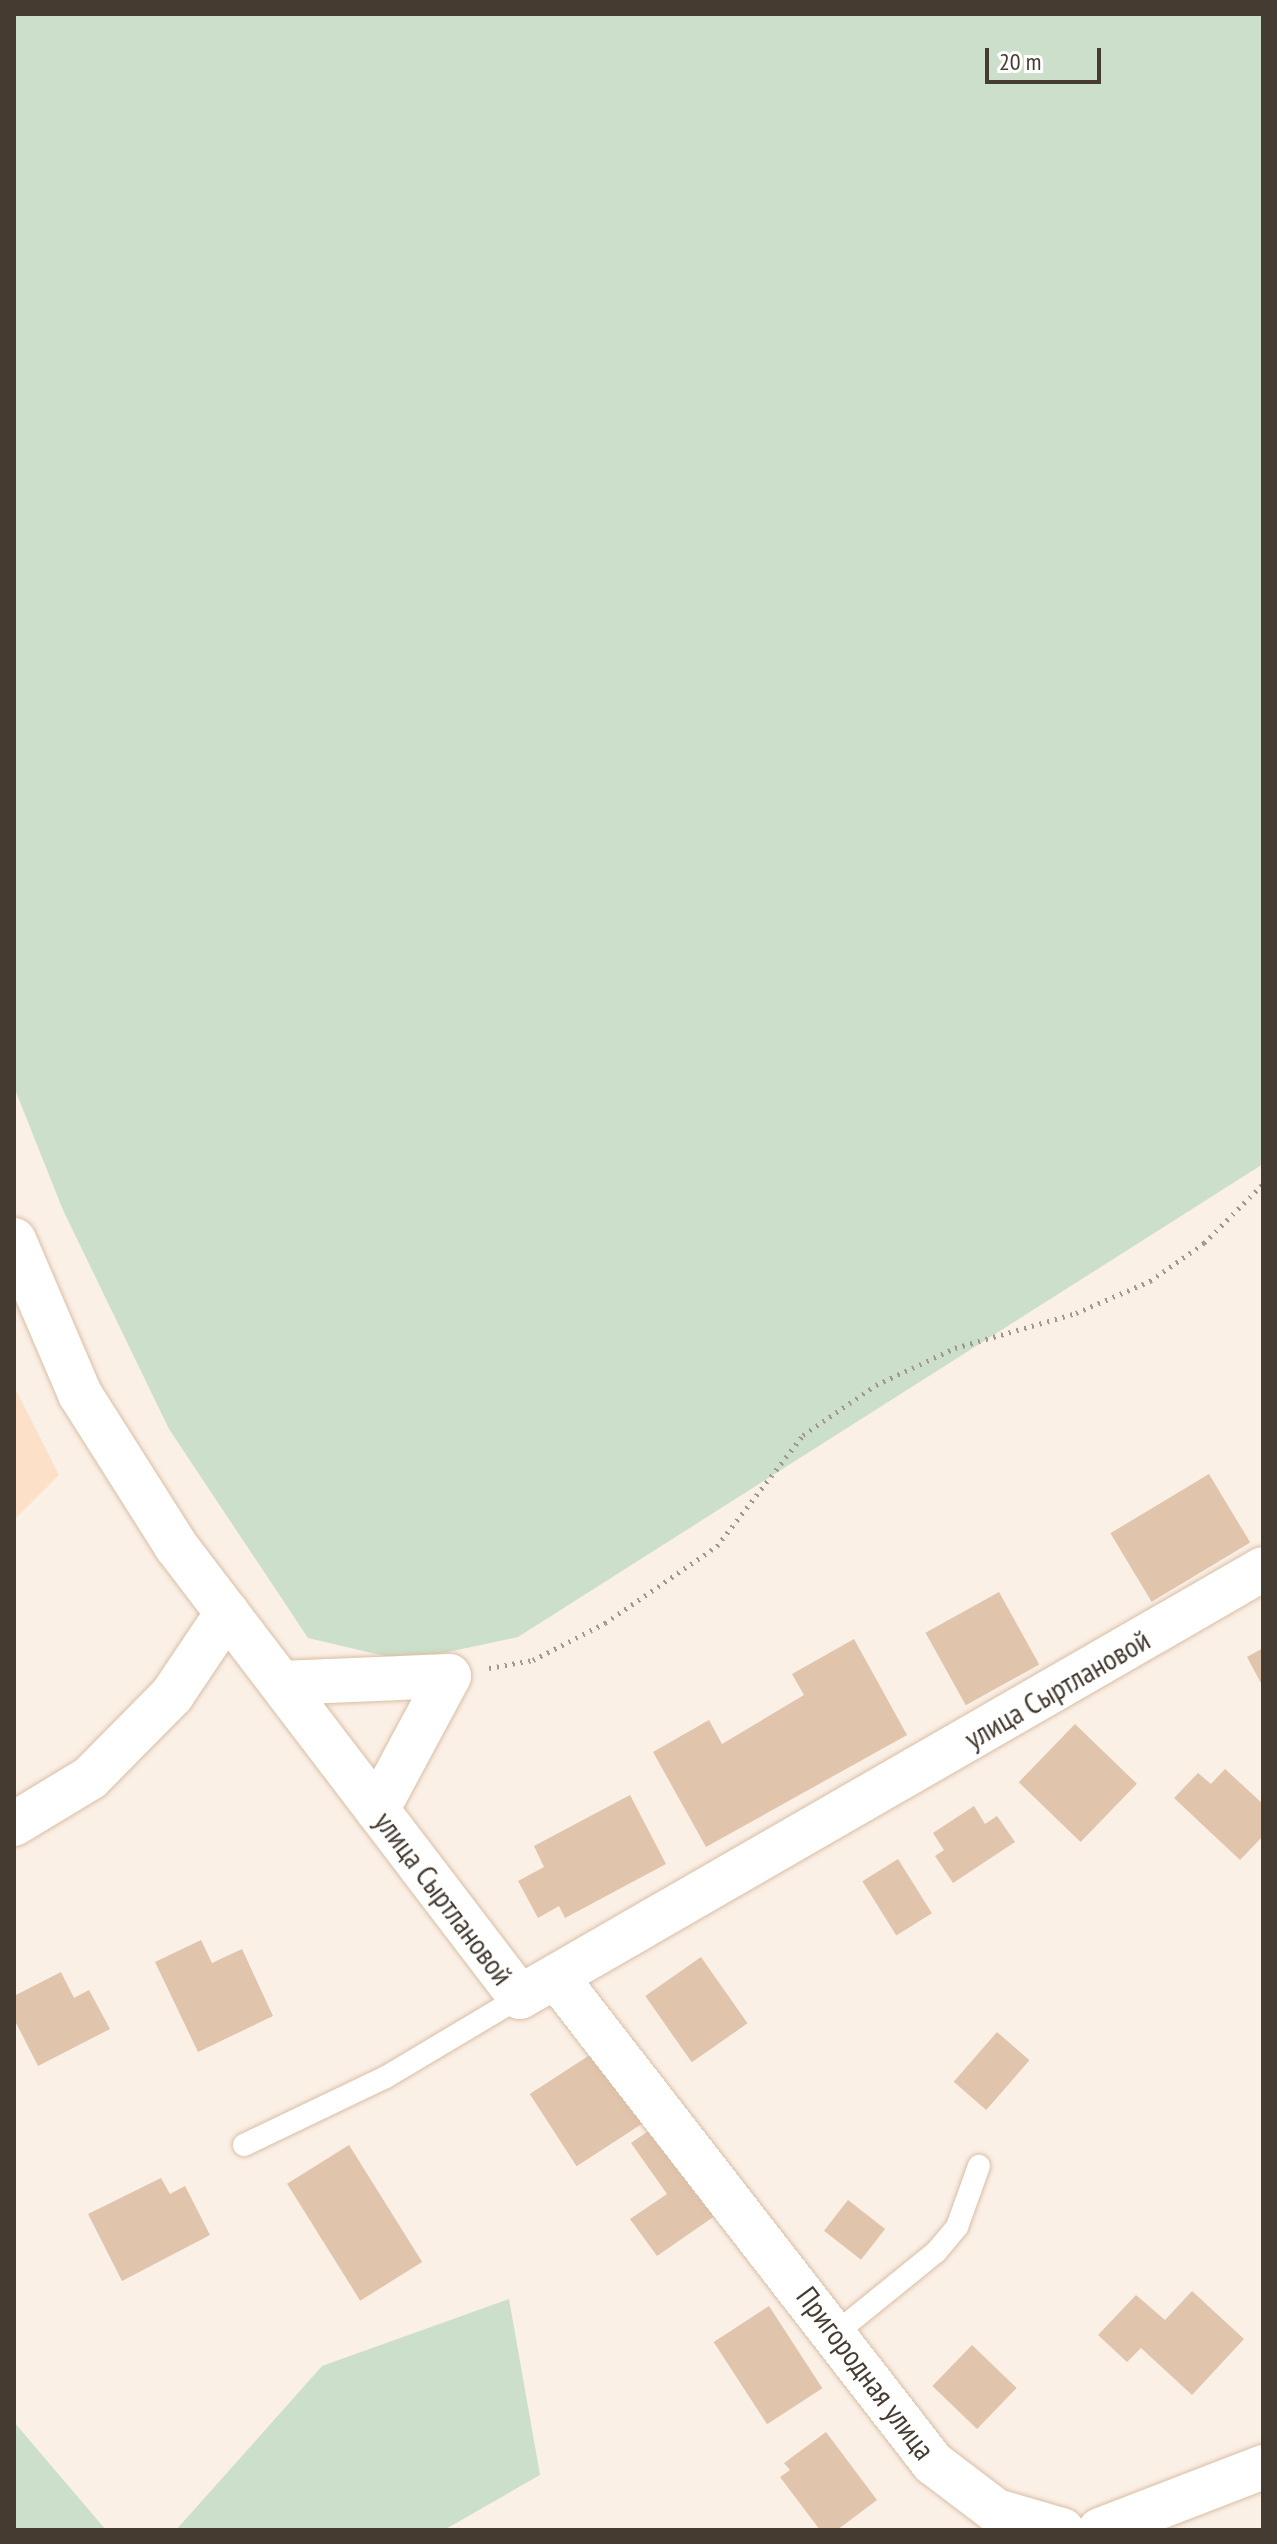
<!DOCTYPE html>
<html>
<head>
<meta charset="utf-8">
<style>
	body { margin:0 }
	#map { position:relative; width:1277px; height:2544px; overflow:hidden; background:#fbf0e6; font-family:"PT Sans Narrow",sans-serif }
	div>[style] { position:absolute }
	.built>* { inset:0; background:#fce1c8 }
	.green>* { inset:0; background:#cbdfca }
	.building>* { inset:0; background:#e0c4ab; transform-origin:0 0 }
	.path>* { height:5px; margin-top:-2.5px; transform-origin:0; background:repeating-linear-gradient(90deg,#a1978c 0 2px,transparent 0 8px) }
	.roads { filter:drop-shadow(0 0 2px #d9bea5) drop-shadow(0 0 2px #d9bea5) }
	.lane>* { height:22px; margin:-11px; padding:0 11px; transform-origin:11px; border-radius:11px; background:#fff }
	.street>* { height:44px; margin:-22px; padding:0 22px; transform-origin:22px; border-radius:22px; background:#fff }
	span { translate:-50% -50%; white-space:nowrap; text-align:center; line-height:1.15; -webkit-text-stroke:7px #fff; paint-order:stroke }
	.street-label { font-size:30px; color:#453b30 }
	.frame { position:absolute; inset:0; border:16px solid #453b30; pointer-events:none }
	.scale { position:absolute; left:985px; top:48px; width:116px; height:36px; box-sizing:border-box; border:4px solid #453b30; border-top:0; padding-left:10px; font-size:24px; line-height:28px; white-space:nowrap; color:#453b30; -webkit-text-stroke:6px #fff; paint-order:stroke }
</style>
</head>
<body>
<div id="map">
	<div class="built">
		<div style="clip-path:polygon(14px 1386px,59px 1475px,14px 1520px)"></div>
	</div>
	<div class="green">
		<div style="clip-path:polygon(14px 14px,1263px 14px,1263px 1164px,518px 1637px,406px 1661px,308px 1638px,169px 1429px,63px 1210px,14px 1087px)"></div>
		<div style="clip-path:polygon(509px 2299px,540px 2475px,444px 2530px,176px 2530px,322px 2366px)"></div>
		<div style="clip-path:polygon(14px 2422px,106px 2530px,14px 2530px)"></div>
	</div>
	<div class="building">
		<div style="left:1209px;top:1474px;width:80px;height:115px;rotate:59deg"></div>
		<div style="left:999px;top:1592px;width:83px;height:84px;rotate:61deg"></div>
		<div style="clip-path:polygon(854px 1639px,907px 1735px,706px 1847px,653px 1752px,709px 1720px,722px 1744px,804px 1695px,792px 1674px)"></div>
		<div style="clip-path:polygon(1263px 1648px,1263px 1687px,1247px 1657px)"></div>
		<div style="left:1075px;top:1724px;width:86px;height:81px;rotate:44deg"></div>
		<div style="clip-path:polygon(1225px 1769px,1263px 1804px,1263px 1836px,1240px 1860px,1174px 1798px,1198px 1773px,1211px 1784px)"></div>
		<div style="clip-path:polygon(630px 1795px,666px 1864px,565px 1918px,559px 1906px,538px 1918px,518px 1881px,544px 1867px,534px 1846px)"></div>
		<div style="clip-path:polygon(974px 1806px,985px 1824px,997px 1816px,1015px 1842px,953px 1883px,935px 1856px,944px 1850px,933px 1833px)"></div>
		<div style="left:898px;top:1859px;width:64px;height:42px;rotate:58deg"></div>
		<div style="clip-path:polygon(201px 1940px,212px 1963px,242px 1949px,273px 2016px,198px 2052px,155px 1962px)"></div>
		<div style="left:701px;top:1957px;width:81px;height:68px;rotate:55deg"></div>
		<div style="clip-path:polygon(61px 1972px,74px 1998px,89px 1990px,110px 2029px,38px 2066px,14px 2019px,14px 1996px)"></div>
		<div style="left:997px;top:2032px;width:43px;height:66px;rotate:41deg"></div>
		<div style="left:596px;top:2051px;width:86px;height:79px;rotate:57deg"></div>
		<div style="clip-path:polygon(657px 2125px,719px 2213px,657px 2256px,630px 2219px,667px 2194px,631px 2143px)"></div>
		<div style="left:349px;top:2145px;width:138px;height:73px;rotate:58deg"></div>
		<div style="clip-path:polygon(161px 2178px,170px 2194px,185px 2186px,210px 2235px,122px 2281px,88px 2214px)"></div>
		<div style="left:848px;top:2200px;width:47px;height:39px;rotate:38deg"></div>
		<div style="clip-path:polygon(1192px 2291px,1244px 2339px,1192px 2395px,1141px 2348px,1127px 2362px,1098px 2335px,1136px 2295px,1165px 2320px)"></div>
		<div style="left:769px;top:2306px;width:98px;height:66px;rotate:57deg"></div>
		<div style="left:972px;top:2345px;width:62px;height:57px;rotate:44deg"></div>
		<div style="clip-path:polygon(826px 2432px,877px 2500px,837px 2530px,820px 2530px,780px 2477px,790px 2470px,784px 2463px)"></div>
	</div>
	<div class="path">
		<div style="left:489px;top:1668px;width:45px;rotate:-10.3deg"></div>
		<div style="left:533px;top:1660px;width:81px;rotate:-27.2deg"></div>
		<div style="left:605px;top:1623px;width:136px;rotate:-34.5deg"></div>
		<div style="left:717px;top:1546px;width:140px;rotate:-52.2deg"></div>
		<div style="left:803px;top:1435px;width:88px;rotate:-34.4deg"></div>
		<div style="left:876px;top:1385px;width:87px;rotate:-25.1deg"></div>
		<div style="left:955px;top:1348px;width:126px;rotate:-16.1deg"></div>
		<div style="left:1076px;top:1313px;width:81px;rotate:-23.4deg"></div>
		<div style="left:1150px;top:1281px;width:66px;rotate:-35.1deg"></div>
		<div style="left:1204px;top:1243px;width:83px;rotate:-45deg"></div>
	</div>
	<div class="roads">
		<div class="lane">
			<div style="left:244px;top:2145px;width:157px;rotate:-25.6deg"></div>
			<div style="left:386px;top:2077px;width:156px;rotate:-30.8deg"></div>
			<div style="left:836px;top:2333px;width:129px;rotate:-39deg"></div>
			<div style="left:936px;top:2252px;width:33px;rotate:-50deg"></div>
			<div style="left:957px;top:2227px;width:65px;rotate:-70.2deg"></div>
		</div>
		<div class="street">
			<div style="left:14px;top:1240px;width:168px;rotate:66.8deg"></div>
			<div style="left:80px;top:1394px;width:180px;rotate:57.7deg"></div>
			<div style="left:176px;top:1546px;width:567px;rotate:52.67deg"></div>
			<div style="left:520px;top:1997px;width:857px;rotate:-29.94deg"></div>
			<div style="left:281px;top:1683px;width:168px;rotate:-2.4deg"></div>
			<div style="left:449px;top:1676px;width:152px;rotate:118.2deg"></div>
			<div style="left:14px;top:1824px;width:89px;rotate:-31.2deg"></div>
			<div style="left:90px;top:1778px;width:117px;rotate:-45.3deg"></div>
			<div style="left:172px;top:1695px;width:99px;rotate:-56.1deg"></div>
			<div style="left:557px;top:1978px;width:614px;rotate:52.22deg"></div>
			<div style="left:933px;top:2463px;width:79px;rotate:37.3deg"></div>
			<div style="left:996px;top:2511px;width:69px;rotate:16.1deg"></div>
			<div style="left:1100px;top:2530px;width:175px;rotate:-21.1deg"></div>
		</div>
	</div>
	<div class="street-label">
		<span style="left:1057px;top:1689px;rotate:-30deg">улица Сыртлановой</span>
		<span style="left:444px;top:1898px;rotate:53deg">улица Сыртлановой</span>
		<span style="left:866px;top:2373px;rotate:53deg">Пригородная улица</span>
	</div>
	<div class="frame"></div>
	<div class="scale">20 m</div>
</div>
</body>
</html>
